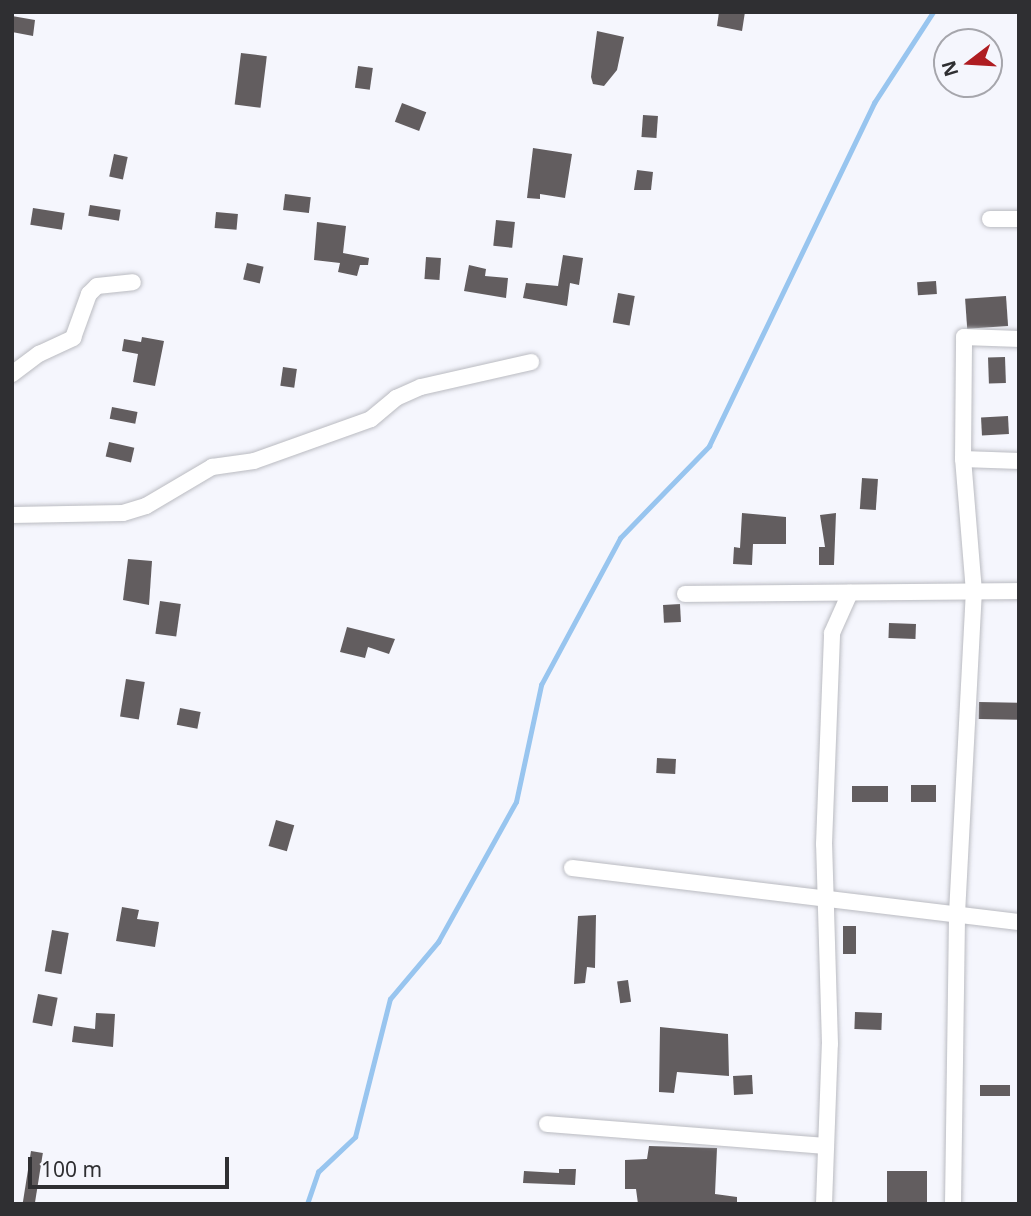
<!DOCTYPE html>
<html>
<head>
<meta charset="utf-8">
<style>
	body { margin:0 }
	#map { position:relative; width:1031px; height:1216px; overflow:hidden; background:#f5f6fd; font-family:"Noto Sans",sans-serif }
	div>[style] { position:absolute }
	.stream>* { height:4.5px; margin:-2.25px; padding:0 2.25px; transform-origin:2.25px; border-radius:2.25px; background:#98c5ef }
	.building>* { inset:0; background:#625d5f; transform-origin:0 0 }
	.roads { filter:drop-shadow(0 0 2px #babbc1) drop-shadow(0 0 2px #babbc1) }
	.street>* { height:16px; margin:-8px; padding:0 8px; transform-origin:8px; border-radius:8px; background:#fff }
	span { translate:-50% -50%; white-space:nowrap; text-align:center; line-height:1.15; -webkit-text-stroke:7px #f5f6fd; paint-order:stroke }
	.frame { position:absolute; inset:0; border:14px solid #2f2f32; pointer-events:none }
	.north { position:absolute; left:933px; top:28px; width:70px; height:70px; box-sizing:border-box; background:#f5f6fd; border:2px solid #a6a6ac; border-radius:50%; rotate:253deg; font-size:19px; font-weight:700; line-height:28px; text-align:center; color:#2f2f32 }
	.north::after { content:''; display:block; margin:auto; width:24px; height:32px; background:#af1d22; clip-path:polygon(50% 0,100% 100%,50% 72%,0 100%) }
	.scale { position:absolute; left:28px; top:1157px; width:201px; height:32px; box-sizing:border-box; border:4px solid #2f2f32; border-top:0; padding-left:9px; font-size:21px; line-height:24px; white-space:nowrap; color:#2f2f32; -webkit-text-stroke:5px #f5f6fd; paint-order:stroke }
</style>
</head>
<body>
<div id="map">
	<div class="stream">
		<div style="left:307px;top:1204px;width:34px;rotate:-71deg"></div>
		<div style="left:318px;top:1172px;width:51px;rotate:-43.4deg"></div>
		<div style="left:355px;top:1137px;width:142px;rotate:-75.8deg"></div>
		<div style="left:390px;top:999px;width:75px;rotate:-49.9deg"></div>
		<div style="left:438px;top:942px;width:160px;rotate:-60.9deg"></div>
		<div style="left:516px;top:802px;width:120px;rotate:-77.9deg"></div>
		<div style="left:541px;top:685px;width:167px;rotate:-61.7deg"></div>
		<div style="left:620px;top:538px;width:128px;rotate:-45.9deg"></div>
		<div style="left:709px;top:446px;width:381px;rotate:-64.3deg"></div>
		<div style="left:874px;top:103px;width:108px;rotate:-57deg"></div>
	</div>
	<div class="building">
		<div style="clip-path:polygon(719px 12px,745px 12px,742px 31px,717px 26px)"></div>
		<div style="clip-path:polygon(12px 16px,35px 20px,33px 36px,12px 32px)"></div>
		<div style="clip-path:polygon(597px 31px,624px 37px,617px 70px,604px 86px,593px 84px,591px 77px)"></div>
		<div style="left:241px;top:53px;width:26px;height:52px;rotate:7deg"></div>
		<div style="left:358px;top:66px;width:15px;height:22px;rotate:8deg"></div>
		<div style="left:402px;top:103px;width:26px;height:20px;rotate:21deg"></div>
		<div style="left:643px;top:115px;width:15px;height:22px;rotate:4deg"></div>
		<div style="clip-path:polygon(533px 148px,572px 154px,565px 198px,540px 194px,540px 199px,527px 198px)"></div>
		<div style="left:114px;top:154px;width:14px;height:23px;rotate:12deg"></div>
		<div style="clip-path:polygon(637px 170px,653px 172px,651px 190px,634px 190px)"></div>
		<div style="left:285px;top:194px;width:26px;height:16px;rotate:7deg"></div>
		<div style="left:90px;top:205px;width:31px;height:11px;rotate:9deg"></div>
		<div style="left:33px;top:208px;width:32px;height:17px;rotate:9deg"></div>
		<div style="left:216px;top:212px;width:22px;height:16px;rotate:5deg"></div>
		<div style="left:496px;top:220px;width:19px;height:26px;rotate:6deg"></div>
		<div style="clip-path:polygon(317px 222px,346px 226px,343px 253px,369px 258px,368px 265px,360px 265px,357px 276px,338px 272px,340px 263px,314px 260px)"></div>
		<div style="clip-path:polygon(563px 255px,583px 258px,579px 285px,570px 283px,567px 306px,523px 298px,526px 283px,558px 286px)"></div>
		<div style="left:426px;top:257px;width:15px;height:22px;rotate:4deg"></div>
		<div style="left:247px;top:263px;width:17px;height:17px;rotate:13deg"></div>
		<div style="clip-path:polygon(469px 265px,486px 269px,485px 276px,508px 278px,506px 298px,464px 291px)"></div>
		<div style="left:936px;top:281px;width:13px;height:19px;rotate:86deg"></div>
		<div style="left:618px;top:293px;width:17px;height:30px;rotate:10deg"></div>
		<div style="left:1006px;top:296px;width:30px;height:41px;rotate:86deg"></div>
		<div style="clip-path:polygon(142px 337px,164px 341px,155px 386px,133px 382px,138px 354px,122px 351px,124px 339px,141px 342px)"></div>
		<div style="left:1005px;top:357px;width:26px;height:17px;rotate:88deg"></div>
		<div style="left:283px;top:367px;width:14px;height:19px;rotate:8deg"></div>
		<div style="left:112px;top:407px;width:26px;height:12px;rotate:11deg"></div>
		<div style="left:1008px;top:416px;width:18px;height:27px;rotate:87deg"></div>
		<div style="left:109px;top:442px;width:26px;height:15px;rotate:13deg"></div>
		<div style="left:862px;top:478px;width:16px;height:31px;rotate:4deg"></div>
		<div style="clip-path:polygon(742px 513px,786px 517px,786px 544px,753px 544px,752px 565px,733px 564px,734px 547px,740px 548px)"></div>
		<div style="clip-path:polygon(836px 513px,834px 565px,819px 565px,819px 547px,825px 547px,820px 515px)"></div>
		<div style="clip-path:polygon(128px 559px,152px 561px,149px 605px,123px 600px)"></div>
		<div style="left:160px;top:601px;width:21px;height:33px;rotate:8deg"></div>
		<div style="left:680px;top:604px;width:18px;height:17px;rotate:87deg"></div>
		<div style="left:889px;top:623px;width:27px;height:15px;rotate:2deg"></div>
		<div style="clip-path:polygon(347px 627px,395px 639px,389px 654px,368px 647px,365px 658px,340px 652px)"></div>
		<div style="left:126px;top:679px;width:19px;height:38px;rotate:9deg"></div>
		<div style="left:979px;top:702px;width:40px;height:17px;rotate:1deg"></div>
		<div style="left:180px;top:708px;width:21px;height:17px;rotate:11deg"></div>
		<div style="left:657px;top:758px;width:19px;height:15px;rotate:3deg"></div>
		<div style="left:911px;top:785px;width:25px;height:17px"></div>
		<div style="left:852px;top:786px;width:36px;height:16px"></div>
		<div style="left:276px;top:820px;width:19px;height:27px;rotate:16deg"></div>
		<div style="clip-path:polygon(122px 907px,139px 910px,137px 919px,159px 922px,155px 947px,116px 941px)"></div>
		<div style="clip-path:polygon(596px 915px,595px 968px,587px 967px,585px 983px,574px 984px,578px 916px)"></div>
		<div style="left:843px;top:926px;width:13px;height:28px"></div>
		<div style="left:52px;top:930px;width:17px;height:42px;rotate:10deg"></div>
		<div style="left:628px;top:980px;width:22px;height:11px;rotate:82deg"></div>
		<div style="left:38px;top:994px;width:20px;height:29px;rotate:11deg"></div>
		<div style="left:855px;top:1012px;width:27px;height:17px;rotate:2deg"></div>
		<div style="clip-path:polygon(96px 1013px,115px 1014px,113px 1047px,72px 1042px,74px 1026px,95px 1029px)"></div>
		<div style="clip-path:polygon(660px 1027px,728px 1034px,729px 1076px,677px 1072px,674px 1093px,659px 1092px)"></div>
		<div style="left:752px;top:1075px;width:19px;height:19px;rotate:87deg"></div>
		<div style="left:1010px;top:1085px;width:11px;height:30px;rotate:90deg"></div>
		<div style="clip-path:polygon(649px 1146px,717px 1148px,715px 1194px,737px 1197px,737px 1204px,638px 1204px,636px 1189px,625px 1189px,625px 1160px,647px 1159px)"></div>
		<div style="left:31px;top:1151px;width:12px;height:54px;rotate:9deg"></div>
		<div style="clip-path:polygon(559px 1169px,576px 1169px,575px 1185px,523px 1183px,524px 1171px,559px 1173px)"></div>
		<div style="left:887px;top:1171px;width:40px;height:33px"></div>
	</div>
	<div class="roads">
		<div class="street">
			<div style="left:990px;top:219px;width:29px"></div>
			<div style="left:12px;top:374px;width:34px;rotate:-37deg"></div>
			<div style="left:39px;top:354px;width:38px;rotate:-25deg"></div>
			<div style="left:73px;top:338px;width:47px;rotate:-70deg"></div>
			<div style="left:89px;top:294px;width:11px;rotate:-45deg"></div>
			<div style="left:97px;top:286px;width:36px;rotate:-6deg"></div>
			<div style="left:963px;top:459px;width:56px;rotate:2deg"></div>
			<div style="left:12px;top:515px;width:111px;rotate:-1deg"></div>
			<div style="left:123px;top:513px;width:24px;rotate:-17deg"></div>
			<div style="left:146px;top:506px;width:77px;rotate:-30.6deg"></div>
			<div style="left:212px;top:467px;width:42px;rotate:-8.1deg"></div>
			<div style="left:254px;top:461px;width:124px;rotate:-19.7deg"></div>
			<div style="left:371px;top:419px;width:33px;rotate:-40deg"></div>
			<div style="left:396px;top:398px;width:27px;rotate:-24deg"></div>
			<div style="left:421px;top:387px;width:113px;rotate:-12.8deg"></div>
			<div style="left:685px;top:594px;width:334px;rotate:-0.5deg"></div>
			<div style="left:572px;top:868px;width:450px;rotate:6.9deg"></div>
			<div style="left:547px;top:1124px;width:278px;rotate:4.5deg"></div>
			<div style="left:824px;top:1204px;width:160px;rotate:-87.9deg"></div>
			<div style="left:830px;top:1044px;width:200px;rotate:-91.7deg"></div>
			<div style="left:824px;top:844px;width:211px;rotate:-87.8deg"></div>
			<div style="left:832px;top:633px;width:44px;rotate:-65.8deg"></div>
			<div style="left:953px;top:1204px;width:290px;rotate:-89.2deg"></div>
			<div style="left:957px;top:914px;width:322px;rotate:-87deg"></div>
			<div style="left:974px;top:592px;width:133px;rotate:-94.7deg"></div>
			<div style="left:963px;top:459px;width:122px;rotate:-89.5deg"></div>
			<div style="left:964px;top:337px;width:55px;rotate:2.1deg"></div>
		</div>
	</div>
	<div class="frame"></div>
	<div class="north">N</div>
	<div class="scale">100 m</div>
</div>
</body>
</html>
